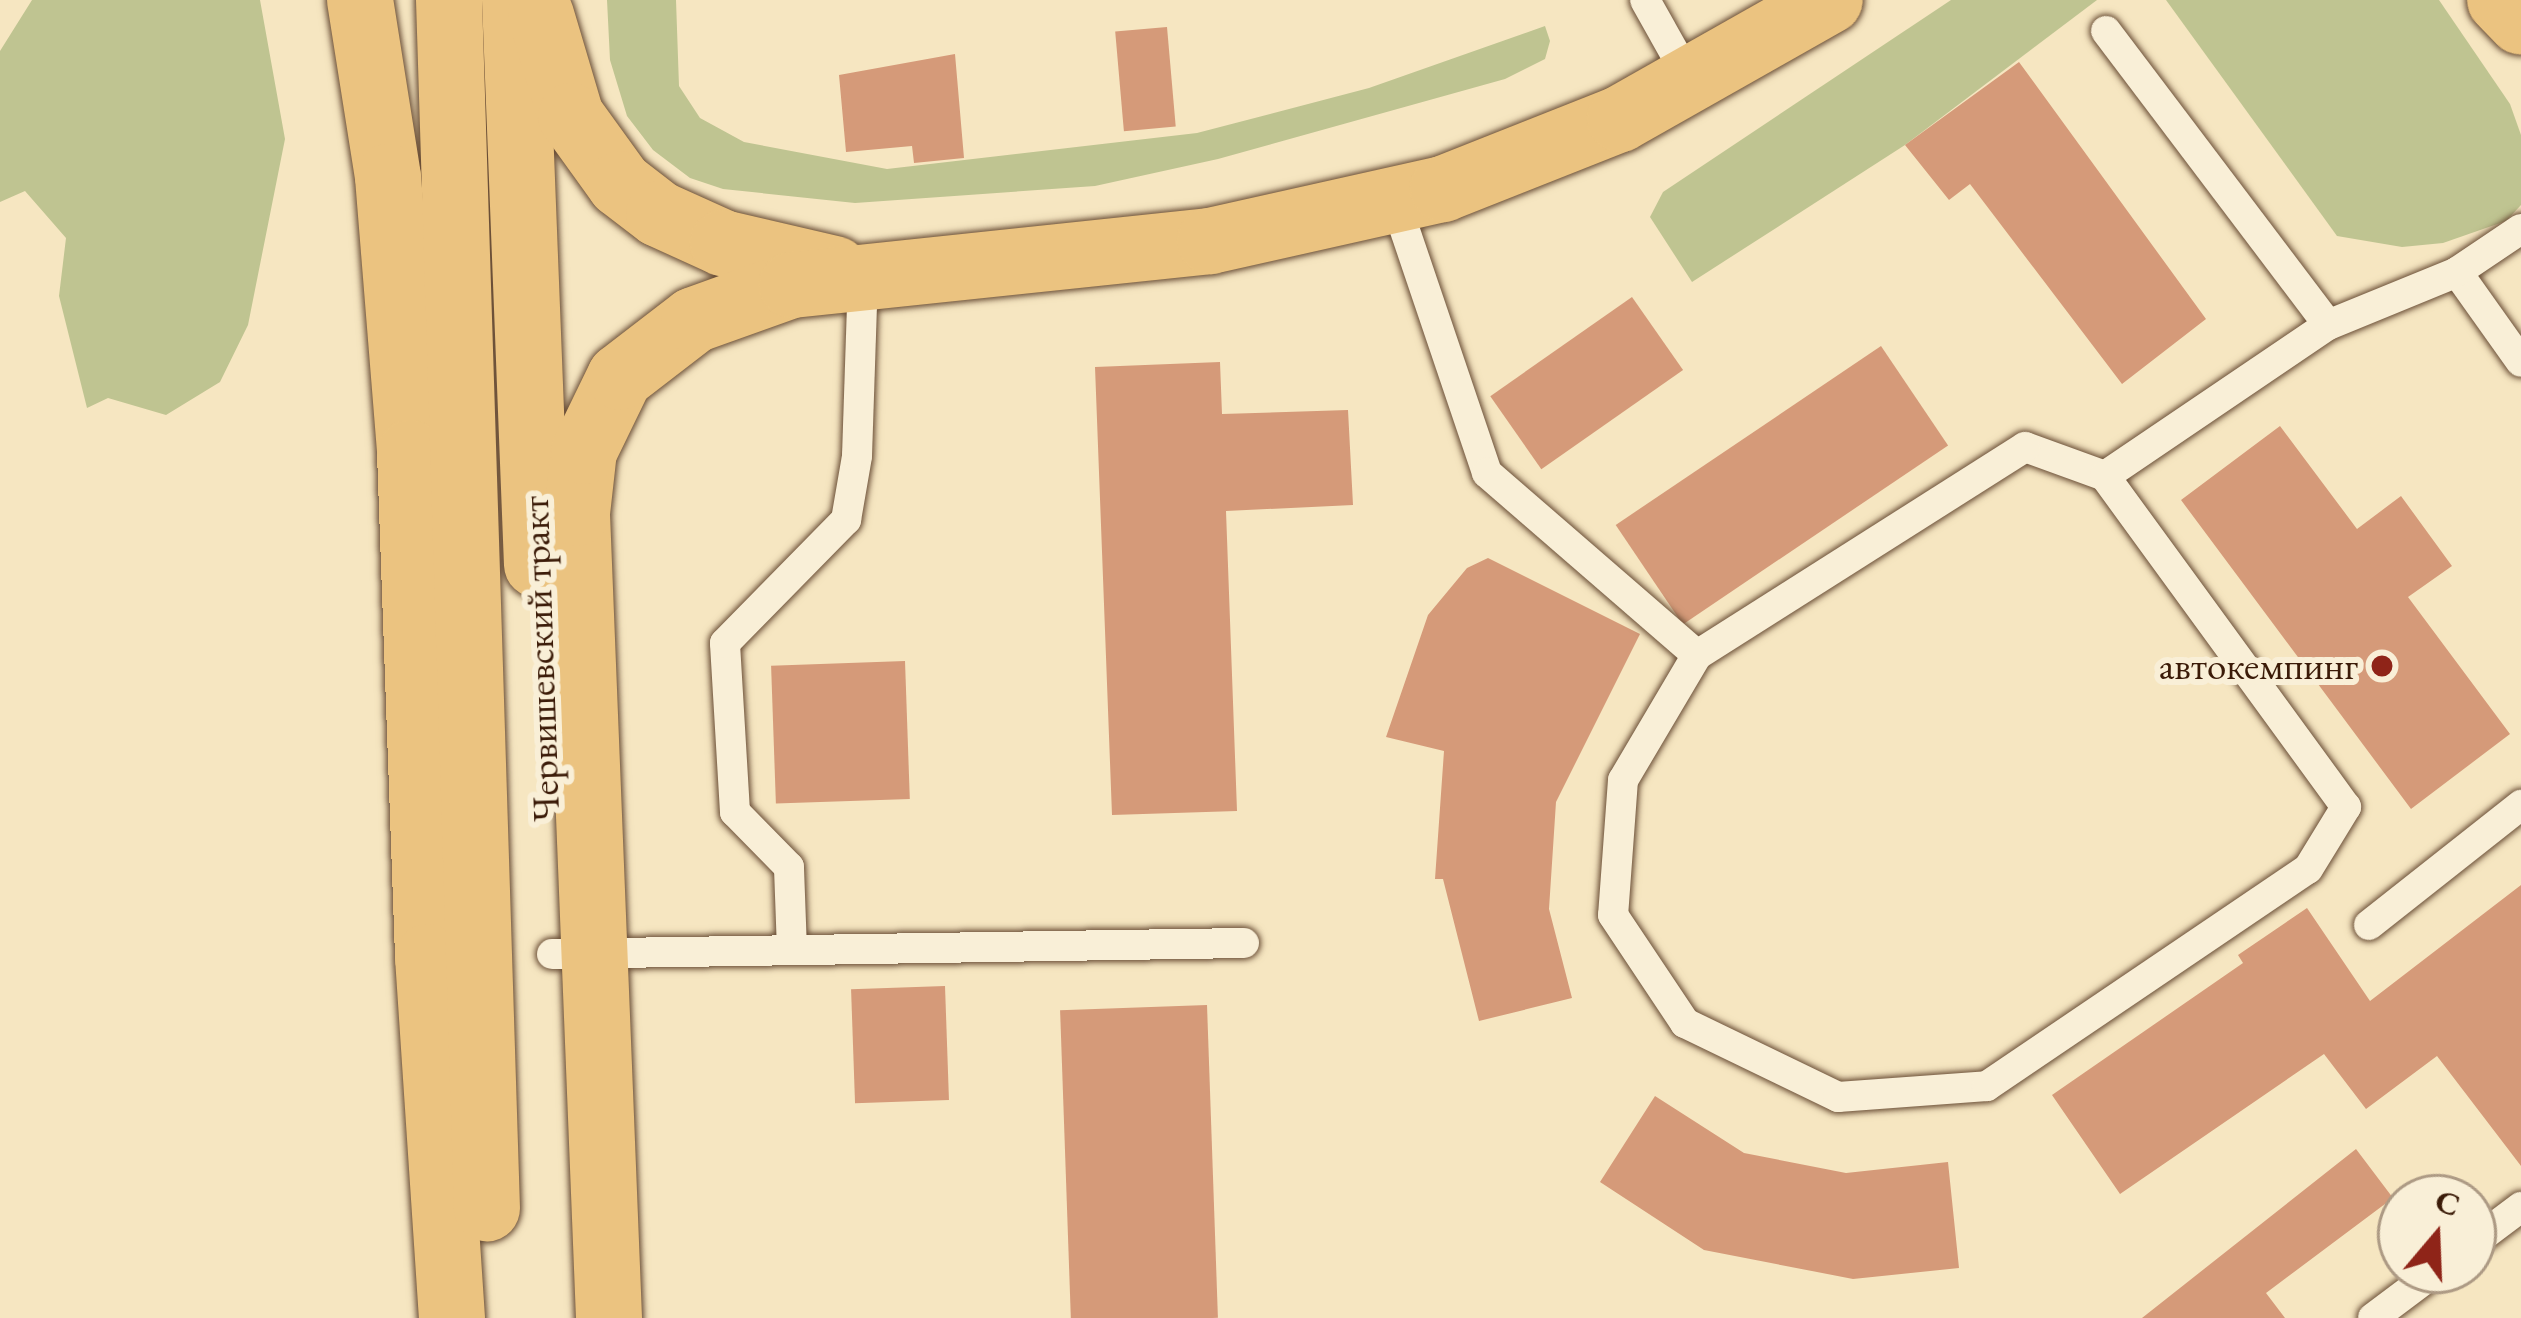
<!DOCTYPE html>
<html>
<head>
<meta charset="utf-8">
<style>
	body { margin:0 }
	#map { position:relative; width:2521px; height:1318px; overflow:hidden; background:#f6e6c1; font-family:"EB Garamond",serif }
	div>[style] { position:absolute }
	.green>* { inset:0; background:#bfc491 }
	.building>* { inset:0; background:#d59a79; transform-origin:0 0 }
	.roads { filter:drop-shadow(0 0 3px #6a4e36) drop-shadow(0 0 3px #6a4e36) }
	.service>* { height:30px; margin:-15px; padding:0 15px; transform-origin:15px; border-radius:15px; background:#f9efd7 }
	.trunk>* { height:66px; margin:-33px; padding:0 33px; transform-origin:33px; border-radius:33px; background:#ebc380 }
	.dots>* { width:33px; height:33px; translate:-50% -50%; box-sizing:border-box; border:6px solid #f9efd7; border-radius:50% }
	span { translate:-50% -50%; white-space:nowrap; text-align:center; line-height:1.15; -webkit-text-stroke:12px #f9efd7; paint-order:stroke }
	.street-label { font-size:39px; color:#3b1b08 }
	.poi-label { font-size:39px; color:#3b1b08 }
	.right { translate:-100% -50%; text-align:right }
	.north { position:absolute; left:2377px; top:1174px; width:120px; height:120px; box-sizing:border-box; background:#f9efd7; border:3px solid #ad9a84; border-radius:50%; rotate:19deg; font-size:33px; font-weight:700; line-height:48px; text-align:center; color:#3b1b08 }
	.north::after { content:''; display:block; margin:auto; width:42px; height:54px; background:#8f2418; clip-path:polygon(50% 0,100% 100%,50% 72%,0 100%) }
</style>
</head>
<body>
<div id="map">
	<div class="green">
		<div style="clip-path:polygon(32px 0,260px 0,285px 139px,248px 325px,220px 382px,166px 415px,108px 398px,87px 408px,59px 296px,66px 238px,25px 191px,0 202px,0 51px)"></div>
		<div style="clip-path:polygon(607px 0,676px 0,679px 86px,700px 118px,744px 142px,887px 169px,1197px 133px,1369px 88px,1545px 26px,1550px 41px,1545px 59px,1505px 79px,1218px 159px,1095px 186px,855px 203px,723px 189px,690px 178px,653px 150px,627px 116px,610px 60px)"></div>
		<div style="clip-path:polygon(1951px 0,2097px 0,1905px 145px,1692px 282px,1650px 217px,1663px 192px)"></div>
		<div style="clip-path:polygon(2166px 0,2439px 0,2510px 104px,2521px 135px,2521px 205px,2506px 221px,2443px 243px,2402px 247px,2337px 236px)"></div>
	</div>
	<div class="building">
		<div style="left:1167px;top:27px;width:100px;height:52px;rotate:85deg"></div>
		<div style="clip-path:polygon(955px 54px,964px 158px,914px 163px,912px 146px,846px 152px,839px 75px)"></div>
		<div style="clip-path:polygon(2019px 62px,2206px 319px,2122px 384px,1970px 184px,1949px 200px,1905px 145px)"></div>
		<div style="left:1632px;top:297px;width:89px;height:173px;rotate:55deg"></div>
		<div style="left:1881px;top:346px;width:120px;height:320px;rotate:56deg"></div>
		<div style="clip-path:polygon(1220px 362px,1222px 414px,1348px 410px,1353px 505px,1226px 511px,1237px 811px,1112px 815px,1095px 367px)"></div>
		<div style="clip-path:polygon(2280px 426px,2357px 529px,2401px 496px,2452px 566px,2408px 597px,2510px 734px,2411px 809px,2181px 500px)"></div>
		<div style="clip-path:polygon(1488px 558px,1640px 634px,1556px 802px,1549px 909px,1572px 998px,1479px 1021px,1443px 879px,1435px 879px,1444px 751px,1386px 737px,1428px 615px,1467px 568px)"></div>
		<div style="left:905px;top:661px;width:138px;height:134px;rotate:88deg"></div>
		<div style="clip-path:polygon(2521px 885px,2521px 1166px,2437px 1056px,2366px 1109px,2324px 1054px,2120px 1194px,2052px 1095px,2243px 963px,2238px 955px,2307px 908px,2370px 1001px)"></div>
		<div style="left:945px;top:986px;width:114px;height:94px;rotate:88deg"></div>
		<div style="left:1207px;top:1005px;width:313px;height:147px;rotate:88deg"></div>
		<div style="clip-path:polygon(1655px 1096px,1744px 1153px,1846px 1173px,1948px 1162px,1959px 1268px,1853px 1279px,1704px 1250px,1600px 1182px)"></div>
		<div style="clip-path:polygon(2356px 1149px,2393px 1198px,2266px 1293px,2285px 1318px,2142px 1318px)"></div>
	</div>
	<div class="roads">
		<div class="service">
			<div style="left:1645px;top:0;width:94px;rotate:60.7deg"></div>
			<div style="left:2106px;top:31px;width:368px;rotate:52.9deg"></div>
			<div style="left:1395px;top:201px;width:287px;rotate:71.3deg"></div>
			<div style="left:1487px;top:473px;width:278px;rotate:40.9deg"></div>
			<div style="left:2457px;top:272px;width:110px;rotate:54.6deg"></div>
			<div style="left:2105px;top:476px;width:85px;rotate:-160.1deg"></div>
			<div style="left:2025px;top:447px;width:388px;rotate:147.6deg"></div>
			<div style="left:1697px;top:655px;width:145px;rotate:120.6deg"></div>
			<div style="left:1623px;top:780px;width:135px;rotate:94.2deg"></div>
			<div style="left:1613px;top:915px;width:130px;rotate:56.3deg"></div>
			<div style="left:1685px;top:1023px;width:170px;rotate:25.8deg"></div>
			<div style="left:1838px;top:1097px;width:149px;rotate:-4.2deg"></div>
			<div style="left:1987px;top:1086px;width:387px;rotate:-34.1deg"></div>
			<div style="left:2308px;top:869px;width:73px;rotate:-58.5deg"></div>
			<div style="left:2346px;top:807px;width:409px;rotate:-126.1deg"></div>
			<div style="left:2105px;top:476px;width:269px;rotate:-34.1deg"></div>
			<div style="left:2328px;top:325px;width:139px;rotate:-22.3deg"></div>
			<div style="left:2457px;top:272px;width:77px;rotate:-33.9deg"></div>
			<div style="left:2369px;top:925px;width:194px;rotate:-38.3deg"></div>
			<div style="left:792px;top:950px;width:83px;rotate:-92.1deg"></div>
			<div style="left:789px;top:867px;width:77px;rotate:-134.5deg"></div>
			<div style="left:735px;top:812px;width:169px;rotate:-93.4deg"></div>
			<div style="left:725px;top:643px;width:173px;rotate:-45.5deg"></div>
			<div style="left:846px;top:520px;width:65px;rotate:-80.2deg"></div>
			<div style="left:857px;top:456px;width:181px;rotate:-88.1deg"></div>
			<div style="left:552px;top:954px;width:692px;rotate:-0.91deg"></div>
			<div style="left:2473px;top:1243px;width:60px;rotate:-36.9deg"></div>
			<div style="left:2373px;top:1318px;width:80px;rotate:-36.9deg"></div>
		</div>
		<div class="trunk">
			<div style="left:360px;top:0;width:179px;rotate:81deg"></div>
			<div style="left:388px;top:177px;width:277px;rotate:85.4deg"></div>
			<div style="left:410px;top:453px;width:504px;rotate:87.95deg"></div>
			<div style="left:428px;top:957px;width:362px;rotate:86.2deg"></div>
			<div style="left:449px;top:0;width:1209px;rotate:88.2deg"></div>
			<div style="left:515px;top:0;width:565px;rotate:87.77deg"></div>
			<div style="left:2500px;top:0;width:30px;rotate:46deg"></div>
			<div style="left:541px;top:15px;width:105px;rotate:73.5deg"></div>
			<div style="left:571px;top:116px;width:84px;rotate:54.2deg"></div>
			<div style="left:620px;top:184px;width:49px;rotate:37.6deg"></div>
			<div style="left:659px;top:214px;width:70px;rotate:24.4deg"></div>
			<div style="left:723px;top:243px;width:115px;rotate:13.1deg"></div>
			<div style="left:609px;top:1318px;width:806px;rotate:-92.28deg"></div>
			<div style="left:577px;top:513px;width:62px;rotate:-83.6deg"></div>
			<div style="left:584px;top:451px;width:82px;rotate:-64.1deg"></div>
			<div style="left:620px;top:377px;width:93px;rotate:-37.6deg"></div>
			<div style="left:694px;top:320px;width:104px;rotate:-19.7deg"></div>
			<div style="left:792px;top:285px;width:420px;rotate:-6deg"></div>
			<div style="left:1210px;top:241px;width:239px;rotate:-12.6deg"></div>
			<div style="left:1443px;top:189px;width:190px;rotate:-21.6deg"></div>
			<div style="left:1620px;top:119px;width:241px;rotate:-29.5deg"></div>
		</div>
	</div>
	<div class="dots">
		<div style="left:2382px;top:666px;background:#8f2418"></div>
	</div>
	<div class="street-label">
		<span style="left:541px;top:659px;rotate:-92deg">Червишевский тракт</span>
	</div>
	<div class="poi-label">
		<span class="right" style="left:2358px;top:666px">автокемпинг</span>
	</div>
	<div class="north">С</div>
</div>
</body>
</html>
